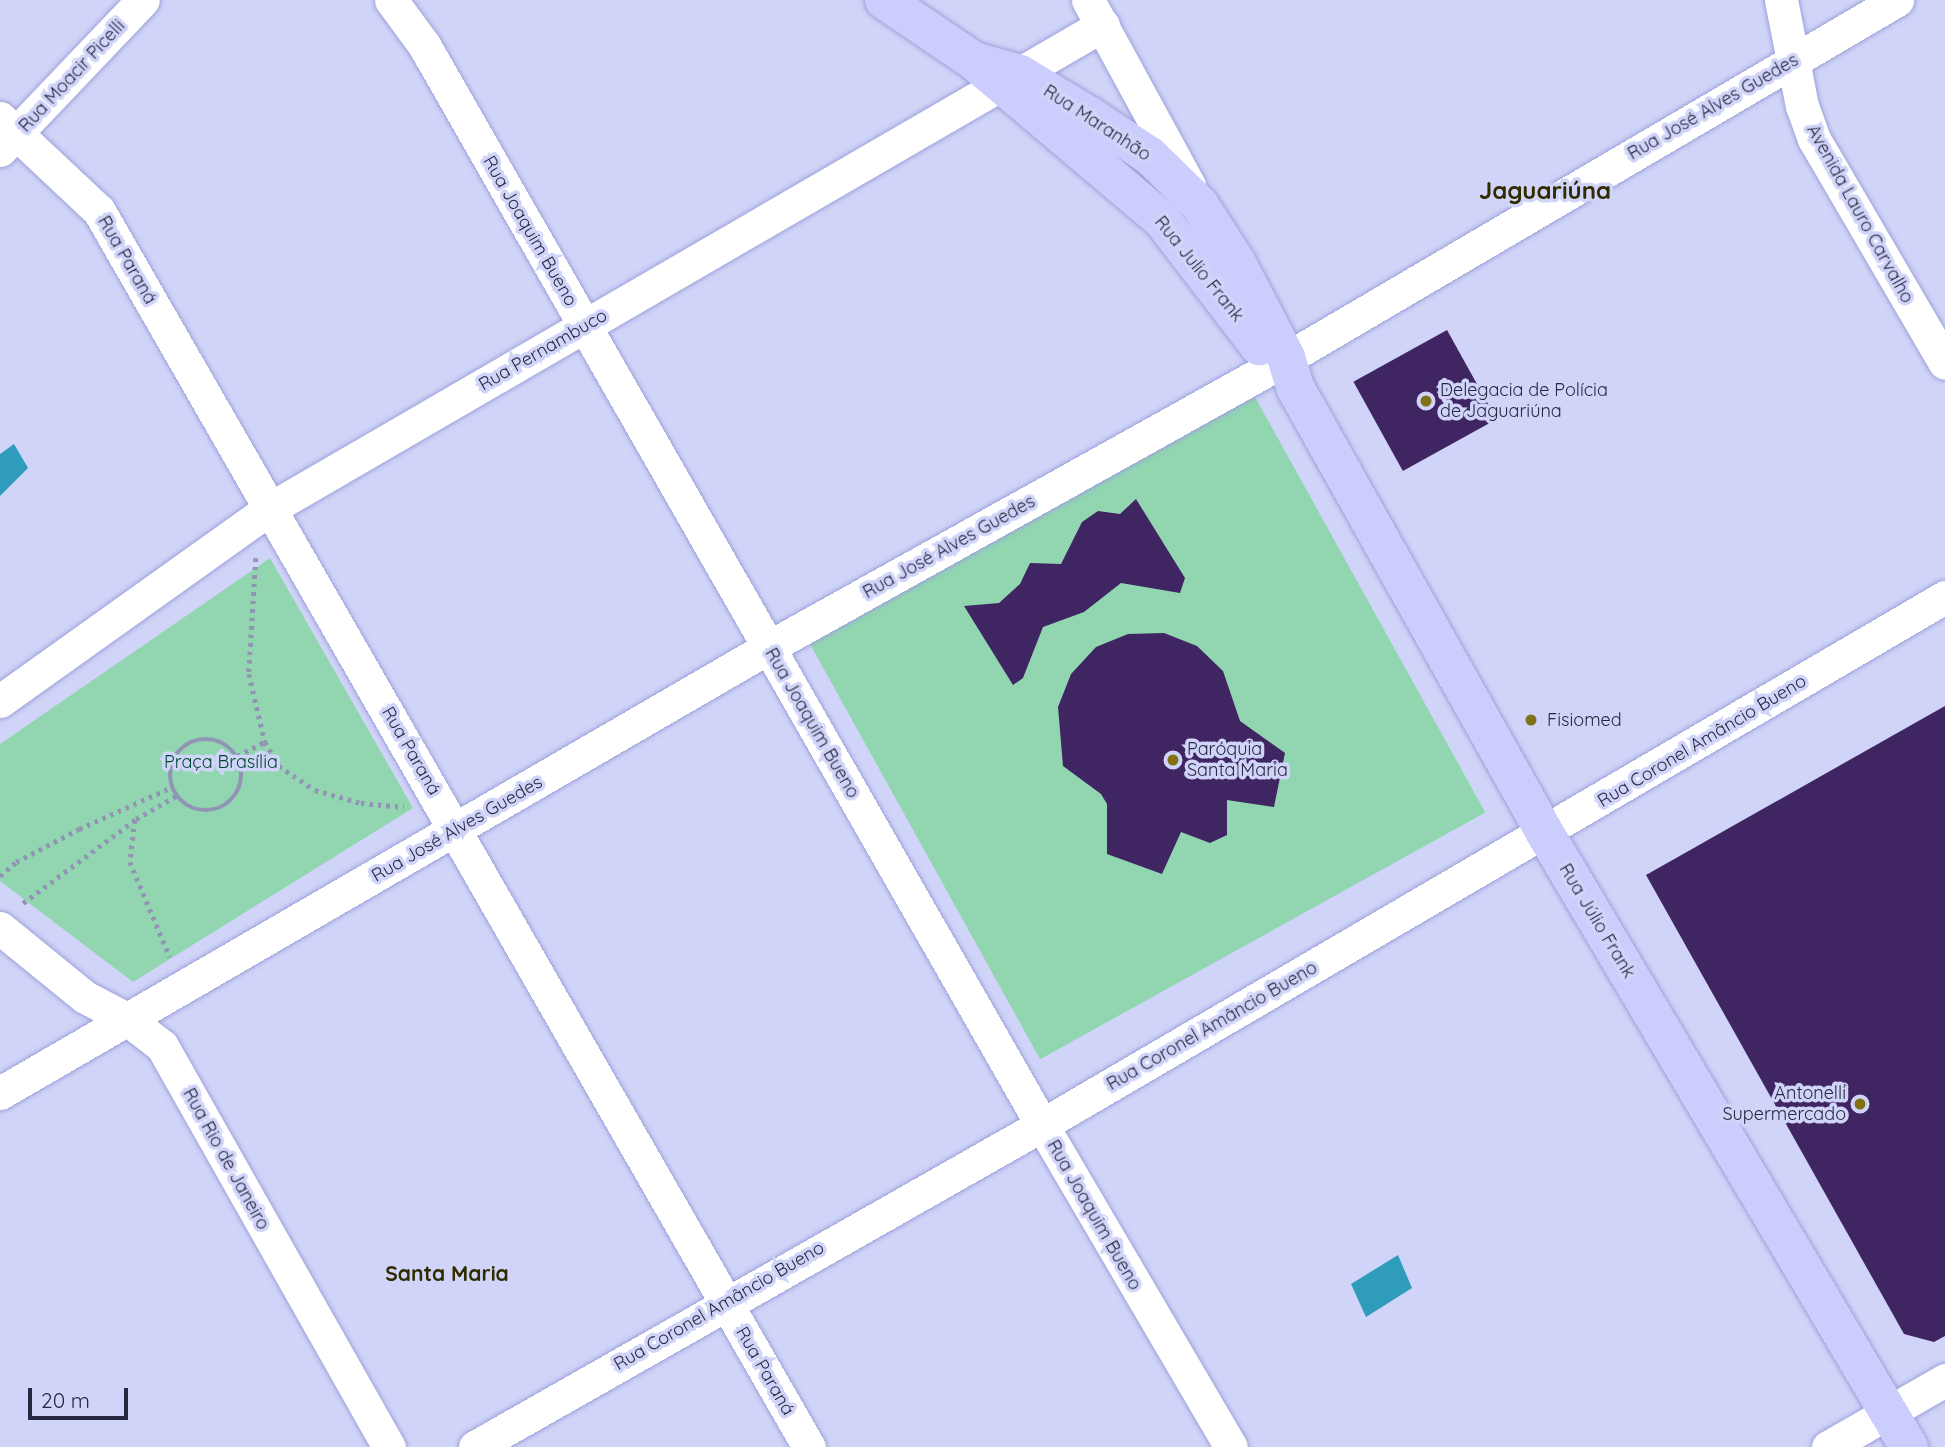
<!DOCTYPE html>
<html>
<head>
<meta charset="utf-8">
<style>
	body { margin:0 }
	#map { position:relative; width:1945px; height:1447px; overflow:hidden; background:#d0d4f8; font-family:Quicksand,sans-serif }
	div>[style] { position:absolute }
	.green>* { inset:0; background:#91d6b1; transform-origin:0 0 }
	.water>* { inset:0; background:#2e9cba }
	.building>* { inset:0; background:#402563; transform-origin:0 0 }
	.path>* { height:4.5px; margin-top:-2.25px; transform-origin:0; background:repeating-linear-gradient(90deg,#9194b4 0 3.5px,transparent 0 8.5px) }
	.path>.ring { margin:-2.25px; padding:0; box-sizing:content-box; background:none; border:4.5px solid #9194b4; border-radius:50% }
	.roads { filter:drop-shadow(0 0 2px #9da2da) drop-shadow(0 0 2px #9da2da) }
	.minor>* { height:33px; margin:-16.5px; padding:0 16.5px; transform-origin:16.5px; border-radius:16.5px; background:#fff }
	.major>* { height:38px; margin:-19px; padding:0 19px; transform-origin:19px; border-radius:19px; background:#cbcefd }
	.dots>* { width:19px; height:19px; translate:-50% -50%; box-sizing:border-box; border:4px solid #d0d4f8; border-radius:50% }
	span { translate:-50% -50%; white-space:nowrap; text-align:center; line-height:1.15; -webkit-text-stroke:7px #d0d4f8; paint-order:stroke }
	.street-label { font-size:18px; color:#27283f }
	.poi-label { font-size:18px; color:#27283f }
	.left { translate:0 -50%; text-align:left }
	.right { translate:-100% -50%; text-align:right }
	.park-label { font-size:18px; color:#00492e }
	.quarter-label { font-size:21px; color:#312b00; font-weight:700 }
	.district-label { font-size:24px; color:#312b00; font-weight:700 }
	.scale { position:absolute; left:28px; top:1388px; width:100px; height:32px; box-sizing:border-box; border:4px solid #27283f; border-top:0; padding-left:9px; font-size:21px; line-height:24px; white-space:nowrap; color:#27283f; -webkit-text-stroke:5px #d0d4f8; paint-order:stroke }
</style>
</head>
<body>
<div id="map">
	<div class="green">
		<div style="left:1255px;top:397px;width:475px;height:509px;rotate:61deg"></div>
		<div style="clip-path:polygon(270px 558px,413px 808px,133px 982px,0 881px,0 744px)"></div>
	</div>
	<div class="water">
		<div style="clip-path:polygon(14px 444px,28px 468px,0 496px,0 454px)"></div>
		<div style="clip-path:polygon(1398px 1255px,1412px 1288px,1366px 1317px,1351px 1284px)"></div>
	</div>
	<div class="building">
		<div style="left:1447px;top:330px;width:102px;height:107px;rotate:61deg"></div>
		<div style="clip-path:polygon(1136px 499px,1185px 578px,1180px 593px,1121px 583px,1084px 612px,1043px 627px,1023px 678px,1013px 685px,964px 606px,999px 603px,1020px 584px,1030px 563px,1061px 564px,1082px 522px,1098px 511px,1120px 514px)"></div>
		<div style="clip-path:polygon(1164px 633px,1197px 646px,1223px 671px,1240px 721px,1285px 753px,1274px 807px,1227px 800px,1227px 835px,1210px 843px,1181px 832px,1162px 874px,1107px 854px,1107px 804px,1101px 794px,1063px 766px,1058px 707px,1071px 674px,1096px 647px,1128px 634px)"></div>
		<div style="clip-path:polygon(1945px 706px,1945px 1336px,1934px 1342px,1904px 1334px,1646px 875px)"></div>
	</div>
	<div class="path">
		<div style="left:256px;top:558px;width:116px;rotate:93.5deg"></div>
		<div style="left:249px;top:674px;width:70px;rotate:76.8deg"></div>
		<div style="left:265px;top:742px;width:28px;rotate:60deg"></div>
		<div style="left:279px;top:766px;width:43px;rotate:33.7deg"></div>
		<div style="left:315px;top:790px;width:48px;rotate:15.8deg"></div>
		<div style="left:361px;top:803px;width:43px;rotate:5.3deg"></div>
		<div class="ring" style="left:170px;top:739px;width:67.5px;height:67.5px"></div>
		<div style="left:237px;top:756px;width:31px;rotate:-27deg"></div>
		<div style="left:135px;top:820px;width:42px;rotate:96.8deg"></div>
		<div style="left:130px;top:862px;width:103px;rotate:67.2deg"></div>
		<div style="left:0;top:876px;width:21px;rotate:-41deg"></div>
		<div style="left:16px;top:862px;width:71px;rotate:-27.6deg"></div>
		<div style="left:79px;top:829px;width:102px;rotate:-24.3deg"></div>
		<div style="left:23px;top:903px;width:141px;rotate:-36.6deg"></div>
		<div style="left:136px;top:819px;width:46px;rotate:-29.9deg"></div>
	</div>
	<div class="roads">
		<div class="minor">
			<div style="left:391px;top:0;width:56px;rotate:53.7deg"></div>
			<div style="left:424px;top:45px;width:1244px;rotate:60.22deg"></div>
			<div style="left:1042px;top:1125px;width:373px;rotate:59.6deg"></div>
			<div style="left:1088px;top:0;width:211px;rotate:61.4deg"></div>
			<div style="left:1781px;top:0;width:108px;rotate:78.8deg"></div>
			<div style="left:1802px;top:106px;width:35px;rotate:70deg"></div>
			<div style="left:1814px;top:139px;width:259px;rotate:59.7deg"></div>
			<div style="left:0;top:118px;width:136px;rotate:43.2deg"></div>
			<div style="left:99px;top:211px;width:1425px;rotate:60.13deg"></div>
			<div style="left:0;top:150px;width:207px;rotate:-46.4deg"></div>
			<div style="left:0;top:701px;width:333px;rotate:-35.5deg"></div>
			<div style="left:271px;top:508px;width:962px;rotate:-30.14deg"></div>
			<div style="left:0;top:928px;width:109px;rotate:39.1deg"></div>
			<div style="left:85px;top:997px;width:47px;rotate:27.6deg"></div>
			<div style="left:127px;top:1019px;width:44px;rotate:37.6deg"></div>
			<div style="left:162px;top:1046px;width:461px;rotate:60.5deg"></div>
			<div style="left:0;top:1093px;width:889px;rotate:-30.11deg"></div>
			<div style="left:769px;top:647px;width:576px;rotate:-29.1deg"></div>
			<div style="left:1272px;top:367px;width:725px;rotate:-30.42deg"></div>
			<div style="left:475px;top:1447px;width:652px;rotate:-29.59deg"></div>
			<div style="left:1042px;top:1125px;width:1046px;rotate:-30.32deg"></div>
			<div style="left:1828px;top:1447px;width:135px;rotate:-29.8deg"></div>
		</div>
		<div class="major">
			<div style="left:884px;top:0;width:109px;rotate:34.1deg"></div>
			<div style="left:974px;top:61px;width:248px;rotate:40.2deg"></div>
			<div style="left:1163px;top:221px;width:158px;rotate:52.5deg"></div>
			<div style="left:974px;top:61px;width:48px;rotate:15.8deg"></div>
			<div style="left:1020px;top:74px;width:82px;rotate:31deg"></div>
			<div style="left:1090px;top:116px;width:72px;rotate:33.7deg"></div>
			<div style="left:1150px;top:156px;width:69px;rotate:44.4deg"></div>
			<div style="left:1199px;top:204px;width:70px;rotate:57.2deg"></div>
			<div style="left:1237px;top:263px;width:106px;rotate:62.5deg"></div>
			<div style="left:1286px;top:357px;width:34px;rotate:73deg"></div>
			<div style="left:1296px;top:389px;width:509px;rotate:60.72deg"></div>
			<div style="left:1545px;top:833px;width:714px;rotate:59.34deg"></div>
		</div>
	</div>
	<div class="dots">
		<div style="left:1426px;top:401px;background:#817315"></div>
		<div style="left:1531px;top:720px;background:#817315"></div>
		<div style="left:1173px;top:760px;background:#817315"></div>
		<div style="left:1860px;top:1104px;background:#817315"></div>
	</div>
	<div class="street-label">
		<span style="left:72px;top:76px;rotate:-47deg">Rua Moacir Picelli</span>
		<span style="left:1713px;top:107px;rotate:-30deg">Rua José Alves Guedes</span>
		<span style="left:1097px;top:123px;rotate:33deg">Rua Maranhão</span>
		<span style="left:1860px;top:214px;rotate:61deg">Avenida Lauro Carvalho</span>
		<span style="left:530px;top:231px;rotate:60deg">Rua Joaquim Bueno</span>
		<span style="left:127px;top:260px;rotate:60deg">Rua Paraná</span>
		<span style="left:1199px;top:269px;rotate:51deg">Rua Julio Frank</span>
		<span style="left:543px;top:350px;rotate:-30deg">Rua Pernambuco</span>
		<span style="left:949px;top:547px;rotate:-29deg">Rua José Alves Guedes</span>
		<span style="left:812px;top:723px;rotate:60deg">Rua Joaquim Bueno</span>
		<span style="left:1702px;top:741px;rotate:-31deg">Rua Coronel Amâncio Bueno</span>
		<span style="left:411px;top:751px;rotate:60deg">Rua Paraná</span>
		<span style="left:457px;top:829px;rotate:-30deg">Rua José Alves Guedes</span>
		<span style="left:1597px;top:921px;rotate:59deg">Rua Júlio Frank</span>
		<span style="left:1212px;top:1026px;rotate:-30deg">Rua Coronel Amâncio Bueno</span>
		<span style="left:226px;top:1159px;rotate:61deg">Rua Rio de Janeiro</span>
		<span style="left:1094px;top:1215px;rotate:60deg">Rua Joaquim Bueno</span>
		<span style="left:719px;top:1306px;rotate:-30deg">Rua Coronel Amâncio Bueno</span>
		<span style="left:765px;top:1371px;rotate:60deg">Rua Paraná</span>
	</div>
	<div class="poi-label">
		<span class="left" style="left:1440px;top:401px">Delegacia de Polícia<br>de Jaguariúna</span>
		<span class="left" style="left:1547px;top:720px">Fisiomed</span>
		<span class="left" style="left:1187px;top:760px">Paróquia<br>Santa Maria</span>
		<span class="right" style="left:1846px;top:1104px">Antonelli<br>Supermercado</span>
	</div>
	<div class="park-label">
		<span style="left:221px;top:762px">Praça Brasília</span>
	</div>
	<div class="quarter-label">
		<span style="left:447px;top:1273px">Santa Maria</span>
	</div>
	<div class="district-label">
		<span style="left:1545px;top:191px">Jaguariúna</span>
	</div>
	<div class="scale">20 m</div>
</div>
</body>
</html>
